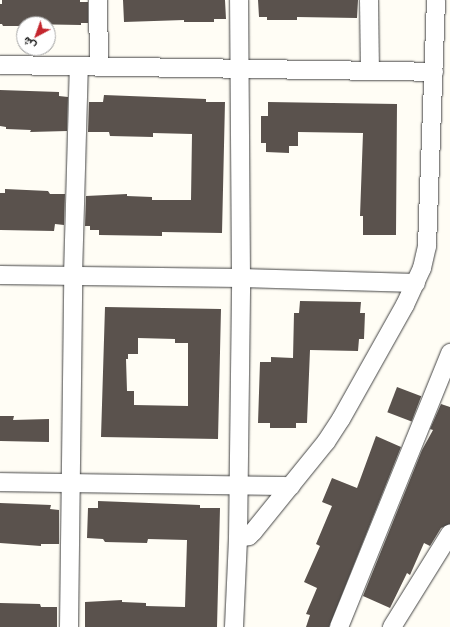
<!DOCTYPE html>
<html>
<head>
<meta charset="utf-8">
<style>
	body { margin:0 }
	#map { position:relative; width:450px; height:627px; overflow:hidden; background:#fffdf5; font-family:Literata,Vazirmatn,serif }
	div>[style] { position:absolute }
	.building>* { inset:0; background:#5a524d; transform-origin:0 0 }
	.roads { filter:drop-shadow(0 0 1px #444) drop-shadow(0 0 1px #444) }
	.minor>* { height:18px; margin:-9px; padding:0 9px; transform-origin:9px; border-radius:9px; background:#fff }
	span { translate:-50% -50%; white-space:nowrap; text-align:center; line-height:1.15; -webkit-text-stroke:4px #fff; paint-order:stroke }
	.north { position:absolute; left:16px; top:16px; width:40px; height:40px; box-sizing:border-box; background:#fff; border:1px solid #a0a0a0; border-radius:50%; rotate:221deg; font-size:11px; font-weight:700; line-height:16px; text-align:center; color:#111 }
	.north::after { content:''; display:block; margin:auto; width:14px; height:18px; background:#c4262e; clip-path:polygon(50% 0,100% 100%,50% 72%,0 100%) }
</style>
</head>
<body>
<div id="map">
	<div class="building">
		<div style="clip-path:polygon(2px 0,80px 0,80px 2px,88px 2px,88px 23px,81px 23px,81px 25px,24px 24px,24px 26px,3px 26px,2px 24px,0 24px,0 4px,2px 4px)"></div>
		<div style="clip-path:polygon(123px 0,225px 0,226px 19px,214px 19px,214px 22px,184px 22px,184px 20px,124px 22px)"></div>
		<div style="clip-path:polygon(258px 0,358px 0,357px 18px,297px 17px,297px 20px,267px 20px,267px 17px,259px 17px)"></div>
		<div style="clip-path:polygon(0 90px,59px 92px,59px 96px,68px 97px,67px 131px,30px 132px,31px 130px,6px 129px,6px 127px,0 126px)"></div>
		<div style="clip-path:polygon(104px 95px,206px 99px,206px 102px,225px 102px,222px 233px,162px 232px,162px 236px,99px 235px,99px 230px,90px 230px,90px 226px,85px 226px,86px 196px,127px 194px,127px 196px,152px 197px,152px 200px,191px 200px,192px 134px,153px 133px,153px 137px,110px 136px,109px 132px,88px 132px,89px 102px,103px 102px)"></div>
		<div style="clip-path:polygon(268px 102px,397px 104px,396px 235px,363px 235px,363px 216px,360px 216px,363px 133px,298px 132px,298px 146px,289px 146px,289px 153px,266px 152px,266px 143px,261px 143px,261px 116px,268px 116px)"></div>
		<div style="clip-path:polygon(5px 189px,48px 191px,50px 194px,65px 194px,64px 225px,55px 224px,54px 231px,0 230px,0 193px,5px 193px)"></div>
		<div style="clip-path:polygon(300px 301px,361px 302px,360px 313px,365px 313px,364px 339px,359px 339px,358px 351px,310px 350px,307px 423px,296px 423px,296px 428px,270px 428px,270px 423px,258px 423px,260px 362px,271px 362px,271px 357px,293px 358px,294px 313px,299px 313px)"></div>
		<div style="clip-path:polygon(evenodd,105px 307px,221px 309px,218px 439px,101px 437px,105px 307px,138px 338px,175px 339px,175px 343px,188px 343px,188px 406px,134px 405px,134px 391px,127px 391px,126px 359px,128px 359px,128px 354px,138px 354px,138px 338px)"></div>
		<div style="left:397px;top:387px;width:26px;height:27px;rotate:21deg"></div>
		<div style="clip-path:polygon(441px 404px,450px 407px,450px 524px,441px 528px,430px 546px,424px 543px,410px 575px,407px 573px,390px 608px,363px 596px,422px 450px,433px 430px,430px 429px)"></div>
		<div style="clip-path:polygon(0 416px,14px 416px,13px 420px,49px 419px,49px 442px,0 441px)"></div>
		<div style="clip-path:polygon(376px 436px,401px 447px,329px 627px,306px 627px,310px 615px,306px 614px,317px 588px,304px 582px,320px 546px,316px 544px,332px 506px,322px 502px,332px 478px,357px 488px)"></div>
		<div style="clip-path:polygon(98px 501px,200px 505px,200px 508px,220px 508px,217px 627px,85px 627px,85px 602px,122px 600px,122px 602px,146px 603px,146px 606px,185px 607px,187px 540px,148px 539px,147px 543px,105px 542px,103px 539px,87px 538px,88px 508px,98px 508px)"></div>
		<div style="clip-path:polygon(0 503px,51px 505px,50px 509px,59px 510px,59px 544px,41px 544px,41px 546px,0 543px)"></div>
		<div style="clip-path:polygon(0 603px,40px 604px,41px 607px,57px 607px,57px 627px,0 627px)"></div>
	</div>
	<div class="roads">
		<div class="minor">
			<div style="left:98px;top:0;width:67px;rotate:89.1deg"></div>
			<div style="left:369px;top:0;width:71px;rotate:89.2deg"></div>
			<div style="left:0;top:65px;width:434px;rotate:0.9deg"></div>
			<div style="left:0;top:275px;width:241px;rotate:0.7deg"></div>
			<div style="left:241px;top:278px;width:175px;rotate:1.6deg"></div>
			<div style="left:0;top:482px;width:291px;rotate:0.8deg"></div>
			<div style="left:238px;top:538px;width:11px;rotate:-10deg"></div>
			<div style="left:249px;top:536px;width:6px;rotate:-45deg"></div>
			<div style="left:253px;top:532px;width:116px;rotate:-51deg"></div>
			<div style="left:326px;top:442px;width:27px;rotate:-57deg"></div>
			<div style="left:341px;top:419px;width:131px;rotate:-60.7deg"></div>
			<div style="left:405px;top:305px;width:41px;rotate:-65.3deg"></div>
			<div style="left:422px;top:268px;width:23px;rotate:-77deg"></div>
			<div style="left:427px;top:246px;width:246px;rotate:-87.9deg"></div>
			<div style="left:69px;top:627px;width:351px;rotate:-89.3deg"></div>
			<div style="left:73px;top:276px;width:209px;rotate:-88.4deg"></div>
			<div style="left:234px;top:627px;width:89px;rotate:-87.4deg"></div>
			<div style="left:238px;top:538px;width:260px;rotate:-89.3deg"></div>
			<div style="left:241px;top:278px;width:278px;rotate:-90.4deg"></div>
			<div style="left:339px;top:627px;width:296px;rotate:-67.9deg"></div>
			<div style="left:392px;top:627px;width:110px;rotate:-58.1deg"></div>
		</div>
	</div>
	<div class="north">ش</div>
</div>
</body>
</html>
